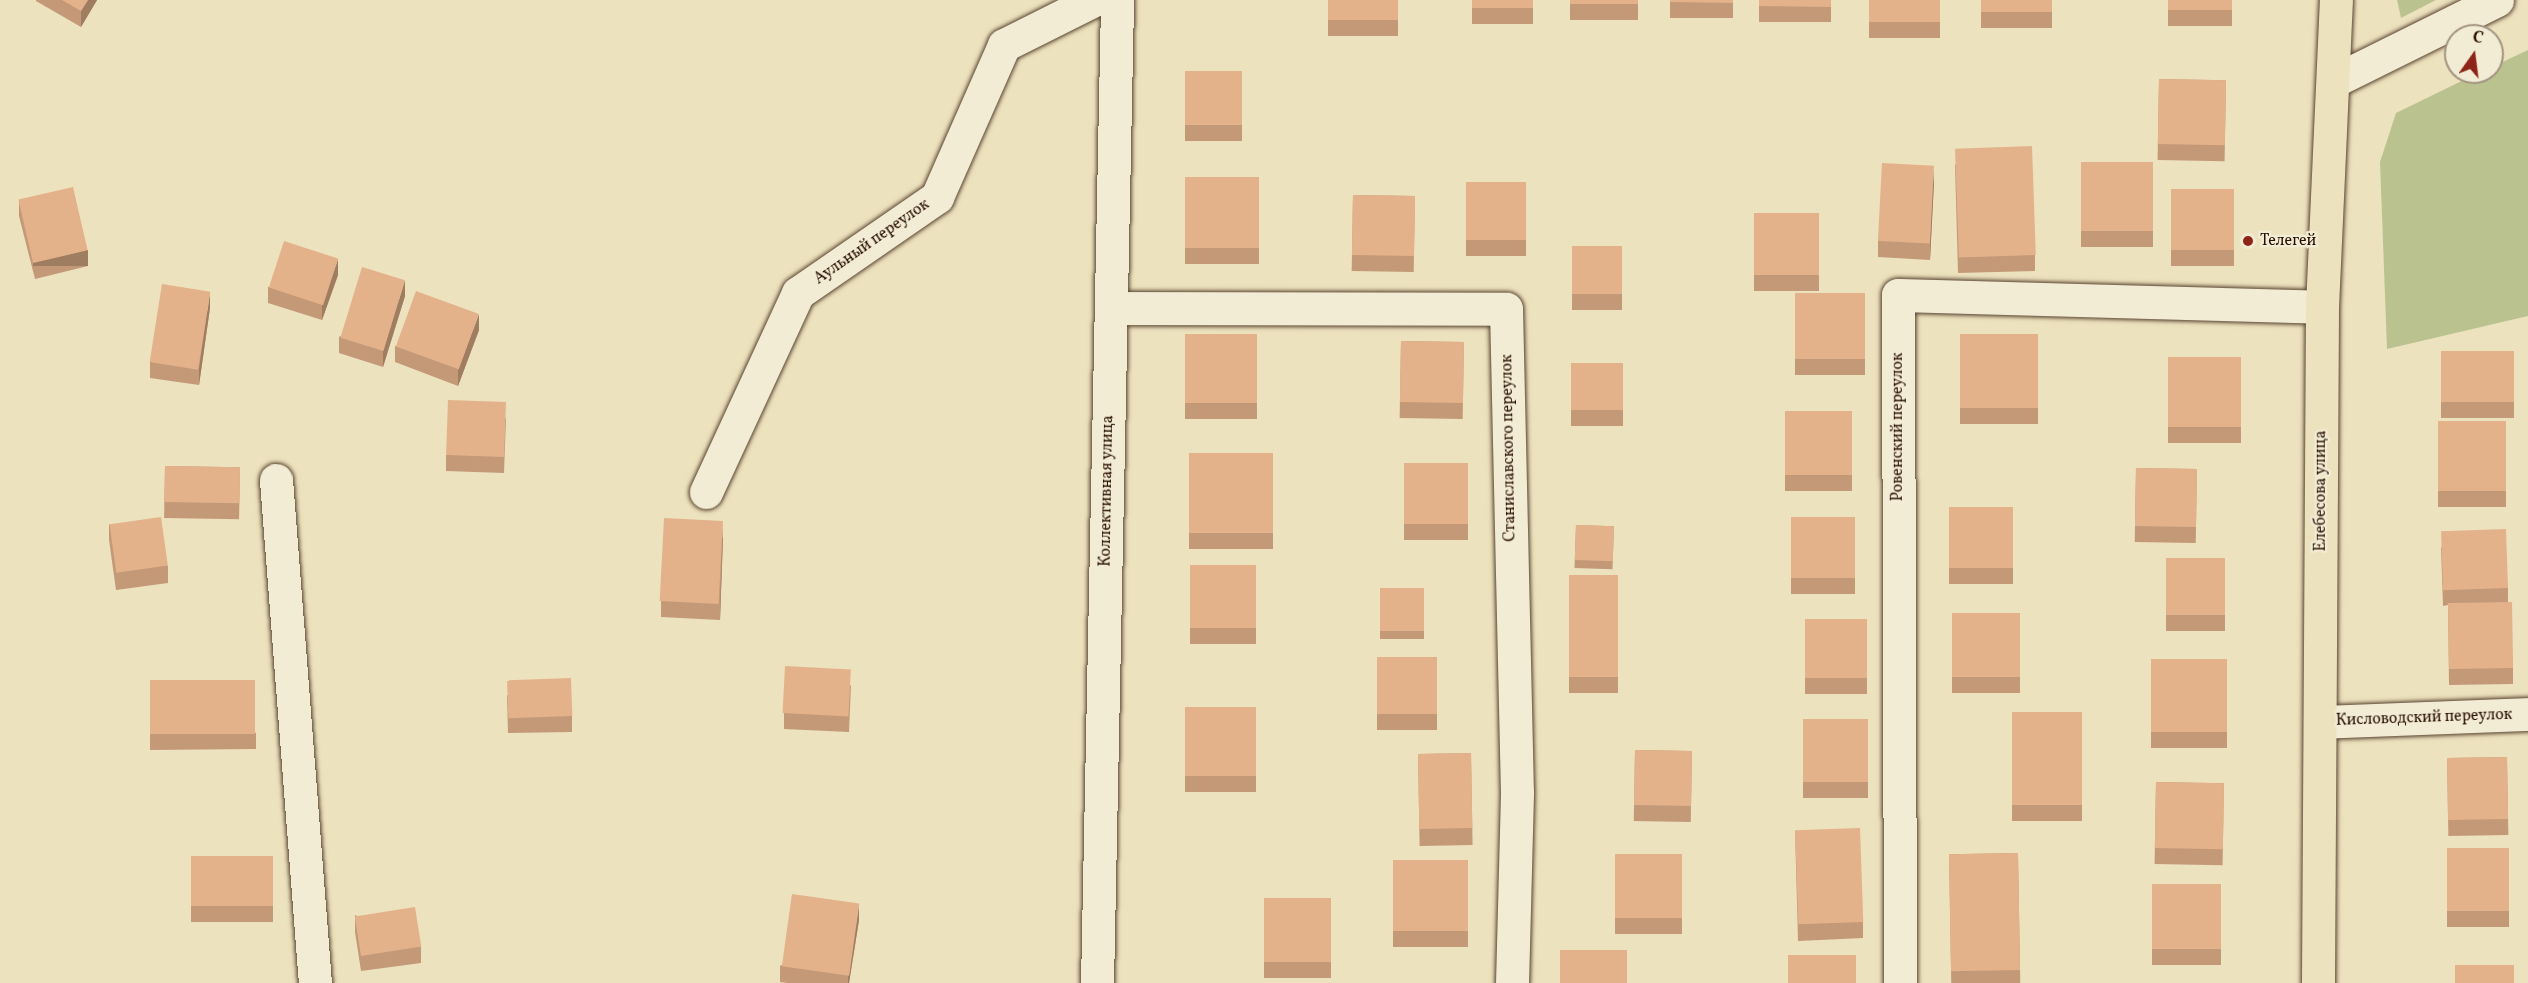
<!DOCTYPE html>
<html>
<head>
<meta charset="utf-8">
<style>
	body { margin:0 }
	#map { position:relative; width:2528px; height:983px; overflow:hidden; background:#ede2be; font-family:Vollkorn,serif }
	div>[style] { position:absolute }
	.green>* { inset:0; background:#bac390 }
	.roads { filter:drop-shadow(0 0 2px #594430) drop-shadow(0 0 2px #594430) }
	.street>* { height:33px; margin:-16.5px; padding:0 16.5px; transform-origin:16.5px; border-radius:16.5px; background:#f3ecd5 }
	.secondary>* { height:33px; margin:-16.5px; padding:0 16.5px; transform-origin:16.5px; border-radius:16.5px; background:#f3ecd5 }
	.primary>* { height:33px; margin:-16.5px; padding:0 16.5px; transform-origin:16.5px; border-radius:16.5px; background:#ede2be }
	.wall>* { inset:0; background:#c39978; transform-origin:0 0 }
	.shaded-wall>* { inset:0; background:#9f7d61; transform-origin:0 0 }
	.building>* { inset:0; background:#e3b28b; transform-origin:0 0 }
	.dots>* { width:16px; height:16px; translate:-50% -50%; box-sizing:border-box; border:3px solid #f3ecd5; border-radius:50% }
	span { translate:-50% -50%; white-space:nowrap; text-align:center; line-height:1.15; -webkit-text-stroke:4.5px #f3ecd5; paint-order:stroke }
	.poi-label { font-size:16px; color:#281000 }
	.left { translate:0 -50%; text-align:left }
	.street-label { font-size:16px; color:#281000 }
	.north { position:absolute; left:2444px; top:24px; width:60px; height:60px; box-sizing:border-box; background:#f3ecd5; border:2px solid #a29480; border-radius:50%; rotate:14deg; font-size:16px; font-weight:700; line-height:24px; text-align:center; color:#281000 }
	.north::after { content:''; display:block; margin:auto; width:21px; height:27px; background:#8f2418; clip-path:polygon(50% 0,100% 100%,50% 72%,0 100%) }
</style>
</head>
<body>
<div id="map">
	<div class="green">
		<div style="clip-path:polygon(2397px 0,2436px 0,2401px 18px)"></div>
		<div style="clip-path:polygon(2528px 50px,2528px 316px,2387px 349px,2380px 162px,2396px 113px,2480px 72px,2492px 72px,2492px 67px)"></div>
	</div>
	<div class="roads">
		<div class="street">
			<div style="left:1111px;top:308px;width:395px;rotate:0.1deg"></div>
			<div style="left:1506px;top:309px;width:484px;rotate:88.7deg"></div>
			<div style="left:1517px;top:793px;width:190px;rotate:91.5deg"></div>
			<div style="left:276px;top:480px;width:505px;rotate:85.57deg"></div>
			<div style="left:706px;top:492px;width:219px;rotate:-65.2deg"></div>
			<div style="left:798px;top:293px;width:169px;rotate:-34.6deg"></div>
			<div style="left:937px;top:197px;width:166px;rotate:-66.2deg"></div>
			<div style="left:1004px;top:45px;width:101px;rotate:-26.6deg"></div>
			<div style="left:2320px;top:722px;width:208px;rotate:-2.2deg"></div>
			<div style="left:1097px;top:983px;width:983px;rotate:-88.83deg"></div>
			<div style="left:1900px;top:983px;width:688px;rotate:-90.17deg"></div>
			<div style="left:1898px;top:295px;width:424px;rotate:1.6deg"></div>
		</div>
		<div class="secondary">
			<div style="left:2334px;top:81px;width:182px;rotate:-26.4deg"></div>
		</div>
		<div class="primary">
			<div style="left:2318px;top:983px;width:676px;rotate:-89.66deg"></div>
			<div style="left:2322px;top:307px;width:307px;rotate:-87.4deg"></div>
		</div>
	</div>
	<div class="wall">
		<div style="clip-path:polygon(36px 0,97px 0,81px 27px,36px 1px)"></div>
		<div style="left:1328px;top:0;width:70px;height:36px"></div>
		<div style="left:1472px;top:0;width:61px;height:24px"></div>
		<div style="left:1570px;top:0;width:68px;height:20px"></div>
		<div style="left:1670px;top:0;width:63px;height:18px"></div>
		<div style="left:1759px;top:0;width:72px;height:22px"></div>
		<div style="left:1869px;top:0;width:71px;height:38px"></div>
		<div style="left:1981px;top:0;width:71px;height:28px"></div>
		<div style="left:2168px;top:0;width:64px;height:26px"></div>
		<div style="left:1185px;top:71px;width:57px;height:70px"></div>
		<div style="left:2159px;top:79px;width:67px;height:81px;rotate:1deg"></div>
		<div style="left:2081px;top:162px;width:72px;height:85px"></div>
		<div style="clip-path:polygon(1955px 164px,2035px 255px,2035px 271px,1958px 273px)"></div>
		<div style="left:1185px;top:177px;width:74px;height:87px"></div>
		<div style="left:1466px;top:182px;width:60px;height:74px"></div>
		<div style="clip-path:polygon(1934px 182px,1930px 260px,1878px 257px,1878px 241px)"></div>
		<div style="left:2171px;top:189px;width:63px;height:77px"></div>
		<div style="left:1353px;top:195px;width:62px;height:76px;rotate:1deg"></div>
		<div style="clip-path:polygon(19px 200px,88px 266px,35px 279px,19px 216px)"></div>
		<div style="left:1754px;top:213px;width:65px;height:78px"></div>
		<div style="left:1572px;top:246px;width:50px;height:64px"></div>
		<div style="clip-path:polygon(338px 275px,322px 320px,268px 303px,268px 287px)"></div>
		<div style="left:1795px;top:293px;width:70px;height:82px"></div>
		<div style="clip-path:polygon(405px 296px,383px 367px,339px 353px,339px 337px)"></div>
		<div style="clip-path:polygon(210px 308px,199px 385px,150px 378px,150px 362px)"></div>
		<div style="clip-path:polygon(479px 330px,458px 386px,395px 362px,395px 346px)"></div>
		<div style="left:1185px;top:334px;width:72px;height:85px"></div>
		<div style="left:1960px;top:334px;width:78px;height:90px"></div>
		<div style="left:1401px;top:341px;width:63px;height:77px;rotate:1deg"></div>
		<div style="left:2514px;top:351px;width:67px;height:73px;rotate:90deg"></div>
		<div style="left:2168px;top:357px;width:73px;height:86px"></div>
		<div style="left:1571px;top:363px;width:52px;height:63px"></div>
		<div style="left:1785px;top:411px;width:67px;height:80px"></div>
		<div style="clip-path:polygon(506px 418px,504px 473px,446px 471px,446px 455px)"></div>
		<div style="left:2438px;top:421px;width:68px;height:86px"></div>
		<div style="left:1189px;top:453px;width:84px;height:96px"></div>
		<div style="left:1404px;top:463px;width:64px;height:77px"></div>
		<div style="left:165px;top:466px;width:75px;height:52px;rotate:1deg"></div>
		<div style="left:2136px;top:468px;width:61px;height:74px;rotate:1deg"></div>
		<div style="left:1949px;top:507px;width:64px;height:77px"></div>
		<div style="left:1791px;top:517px;width:64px;height:77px"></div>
		<div style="clip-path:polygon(109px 524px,168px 566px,168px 583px,116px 590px,109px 540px)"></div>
		<div style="left:1576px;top:525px;width:38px;height:43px;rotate:2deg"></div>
		<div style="clip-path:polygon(723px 537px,720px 620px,661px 617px,661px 601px)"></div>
		<div style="clip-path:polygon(2441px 547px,2508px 588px,2508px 602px,2513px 668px,2513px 684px,2449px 685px,2448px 605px,2443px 606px)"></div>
		<div style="left:2166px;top:558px;width:59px;height:73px"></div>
		<div style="left:1190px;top:565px;width:66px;height:79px"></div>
		<div style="left:1569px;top:575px;width:49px;height:118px"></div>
		<div style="left:1380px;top:588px;width:44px;height:51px"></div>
		<div style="left:1952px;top:613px;width:68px;height:80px"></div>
		<div style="left:1805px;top:619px;width:62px;height:75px"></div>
		<div style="left:1377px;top:657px;width:60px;height:73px"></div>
		<div style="left:2151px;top:659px;width:76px;height:89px"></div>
		<div style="clip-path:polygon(150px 680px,256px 733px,256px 749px,150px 750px)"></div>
		<div style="clip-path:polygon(851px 685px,849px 732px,784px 729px,784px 713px)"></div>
		<div style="clip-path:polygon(507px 695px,572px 716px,572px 732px,508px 733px)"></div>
		<div style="left:1185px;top:707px;width:71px;height:85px"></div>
		<div style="left:2012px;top:712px;width:70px;height:109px"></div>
		<div style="left:1868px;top:719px;width:79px;height:65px;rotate:90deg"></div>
		<div style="left:1635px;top:750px;width:57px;height:71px;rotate:1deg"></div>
		<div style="left:1471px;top:753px;width:92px;height:53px;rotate:89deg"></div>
		<div style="left:2507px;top:757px;width:78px;height:60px;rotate:89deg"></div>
		<div style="left:2156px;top:782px;width:68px;height:82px;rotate:1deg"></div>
		<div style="clip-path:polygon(1795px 830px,1863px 922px,1863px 938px,1798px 941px)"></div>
		<div style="left:2509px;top:848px;width:79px;height:62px;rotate:90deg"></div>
		<div style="left:2018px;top:853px;width:130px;height:69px;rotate:89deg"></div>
		<div style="left:1615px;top:854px;width:67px;height:80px"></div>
		<div style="left:191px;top:856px;width:82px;height:66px"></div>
		<div style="left:1393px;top:860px;width:75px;height:87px"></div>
		<div style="left:2152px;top:884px;width:69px;height:81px"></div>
		<div style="left:1264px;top:898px;width:67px;height:80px"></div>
		<div style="clip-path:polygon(355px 915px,421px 947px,421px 963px,361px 971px,355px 932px)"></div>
		<div style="clip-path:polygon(859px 920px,849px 983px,788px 983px,780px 982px,780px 966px)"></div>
	</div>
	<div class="shaded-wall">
		<div style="clip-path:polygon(88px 0,97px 0,81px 27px,81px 11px)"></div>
		<div style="clip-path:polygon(1934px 166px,1934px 182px,1930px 260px,1930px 243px)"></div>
		<div style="left:88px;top:250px;width:16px;height:55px;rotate:90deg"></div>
		<div style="clip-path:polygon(338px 259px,338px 275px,322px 320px,322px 304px)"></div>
		<div style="clip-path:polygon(405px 280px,405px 296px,383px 367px,383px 351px)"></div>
		<div style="clip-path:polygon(210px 292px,210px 308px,199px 385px,199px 369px)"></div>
		<div style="clip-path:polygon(479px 314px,479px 330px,458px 386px,458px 370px)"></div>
		<div style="clip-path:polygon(723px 521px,723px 537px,720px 620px,720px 604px)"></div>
		<div style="clip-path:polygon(859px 904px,859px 920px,849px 983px,848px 983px,848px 977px)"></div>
	</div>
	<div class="building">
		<div style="clip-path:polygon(62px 0,88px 0,81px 11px)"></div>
		<div style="left:1328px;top:0;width:70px;height:20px"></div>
		<div style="left:1472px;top:0;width:61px;height:8px"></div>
		<div style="left:1570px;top:0;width:68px;height:4px"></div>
		<div style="clip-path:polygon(1670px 0,1733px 0,1733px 3px,1670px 2px)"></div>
		<div style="clip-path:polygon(1759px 0,1831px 0,1831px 7px,1759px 6px)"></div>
		<div style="left:1869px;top:0;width:71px;height:22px"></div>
		<div style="left:1981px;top:0;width:71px;height:12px"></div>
		<div style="left:2168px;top:0;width:64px;height:10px"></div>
		<div style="left:1185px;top:71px;width:57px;height:54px"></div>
		<div style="left:2159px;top:79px;width:67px;height:65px;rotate:1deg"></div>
		<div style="left:2032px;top:146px;width:109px;height:77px;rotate:88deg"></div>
		<div style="left:2081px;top:162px;width:72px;height:69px"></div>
		<div style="left:1882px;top:163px;width:52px;height:78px;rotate:3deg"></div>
		<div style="left:1185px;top:177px;width:74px;height:71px"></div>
		<div style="left:1466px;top:182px;width:60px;height:58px"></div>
		<div style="left:73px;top:187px;width:65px;height:56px;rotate:77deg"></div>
		<div style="left:2171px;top:189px;width:63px;height:61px"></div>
		<div style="left:1353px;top:195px;width:62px;height:60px;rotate:1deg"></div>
		<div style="left:1754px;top:213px;width:65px;height:62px"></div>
		<div style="left:284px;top:241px;width:57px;height:49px;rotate:18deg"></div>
		<div style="left:1572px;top:246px;width:50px;height:48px"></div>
		<div style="left:362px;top:267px;width:45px;height:74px;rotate:17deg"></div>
		<div style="left:162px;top:284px;width:49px;height:79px;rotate:9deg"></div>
		<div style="left:416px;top:291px;width:67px;height:59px;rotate:20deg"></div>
		<div style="left:1795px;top:293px;width:70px;height:66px"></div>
		<div style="left:1185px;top:334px;width:72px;height:69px"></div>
		<div style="left:1960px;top:334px;width:78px;height:74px"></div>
		<div style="left:1401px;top:341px;width:63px;height:61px;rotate:1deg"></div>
		<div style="left:2514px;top:351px;width:51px;height:73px;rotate:90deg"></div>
		<div style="left:2168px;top:357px;width:73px;height:70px"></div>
		<div style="left:1571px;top:363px;width:52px;height:47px"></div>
		<div style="left:448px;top:400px;width:58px;height:55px;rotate:2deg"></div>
		<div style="left:1785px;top:411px;width:67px;height:64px"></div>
		<div style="left:2438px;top:421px;width:68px;height:70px"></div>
		<div style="left:1189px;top:453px;width:84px;height:80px"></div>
		<div style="left:1404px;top:463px;width:64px;height:61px"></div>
		<div style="left:165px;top:466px;width:75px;height:36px;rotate:1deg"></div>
		<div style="left:2136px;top:468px;width:61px;height:58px;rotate:1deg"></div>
		<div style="left:1949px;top:507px;width:64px;height:61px"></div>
		<div style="left:161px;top:517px;width:49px;height:52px;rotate:82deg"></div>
		<div style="left:1791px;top:517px;width:64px;height:61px"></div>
		<div style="left:664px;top:518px;width:59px;height:83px;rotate:3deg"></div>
		<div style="left:1576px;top:525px;width:38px;height:35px;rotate:2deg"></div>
		<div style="left:2506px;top:529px;width:59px;height:65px;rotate:88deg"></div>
		<div style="left:2166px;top:558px;width:59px;height:57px"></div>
		<div style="left:1190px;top:565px;width:66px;height:63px"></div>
		<div style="left:1569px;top:575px;width:49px;height:102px"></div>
		<div style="left:1380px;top:588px;width:44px;height:43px"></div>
		<div style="left:2512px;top:602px;width:66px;height:64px;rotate:89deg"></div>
		<div style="left:1952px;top:613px;width:68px;height:64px"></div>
		<div style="left:1805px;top:619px;width:62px;height:59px"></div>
		<div style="left:1377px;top:657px;width:60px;height:57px"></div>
		<div style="left:2151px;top:659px;width:76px;height:73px"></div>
		<div style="left:785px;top:666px;width:66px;height:47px;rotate:3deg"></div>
		<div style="left:571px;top:678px;width:38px;height:64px;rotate:88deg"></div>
		<div style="left:150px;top:680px;width:105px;height:54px"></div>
		<div style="left:1185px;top:707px;width:71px;height:69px"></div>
		<div style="left:2012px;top:712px;width:70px;height:93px"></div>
		<div style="left:1868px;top:719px;width:63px;height:65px;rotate:90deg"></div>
		<div style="left:1635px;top:750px;width:57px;height:55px;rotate:1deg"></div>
		<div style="left:1471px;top:753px;width:75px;height:53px;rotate:89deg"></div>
		<div style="left:2507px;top:757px;width:62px;height:60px;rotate:89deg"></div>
		<div style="left:2156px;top:782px;width:68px;height:66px;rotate:1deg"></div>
		<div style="left:1860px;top:828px;width:94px;height:65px;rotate:88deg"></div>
		<div style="left:2509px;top:848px;width:63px;height:62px;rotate:90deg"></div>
		<div style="left:2018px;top:853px;width:117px;height:69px;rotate:89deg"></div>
		<div style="left:1615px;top:854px;width:67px;height:64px"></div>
		<div style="left:191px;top:856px;width:82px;height:50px"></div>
		<div style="left:1393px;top:860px;width:75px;height:71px"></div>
		<div style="left:2152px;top:884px;width:69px;height:65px"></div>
		<div style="left:792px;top:894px;width:68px;height:73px;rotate:8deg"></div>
		<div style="left:1264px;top:898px;width:67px;height:64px"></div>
		<div style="left:415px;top:907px;width:40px;height:61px;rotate:81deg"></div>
		<div style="left:1560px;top:950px;width:67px;height:33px"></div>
		<div style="left:1788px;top:955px;width:68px;height:28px"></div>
		<div style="left:2455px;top:965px;width:59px;height:18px"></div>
	</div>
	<div class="dots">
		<div style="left:2248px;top:241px;background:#8f2418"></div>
	</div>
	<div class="poi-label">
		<span class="left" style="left:2260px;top:241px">Телегей</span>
	</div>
	<div class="street-label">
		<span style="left:872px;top:242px;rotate:-35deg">Аульный переулок</span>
		<span style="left:1898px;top:427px;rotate:-90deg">Ровенский переулок</span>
		<span style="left:1509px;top:448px;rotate:-91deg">Станиславского переулок</span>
		<span style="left:1107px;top:491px;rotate:-89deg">Коллективная улица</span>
		<span style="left:2321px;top:491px;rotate:-90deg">Елебесова улица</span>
		<span style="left:2424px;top:718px;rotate:-2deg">Кисловодский переулок</span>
	</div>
	<div class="north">С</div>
</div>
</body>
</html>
